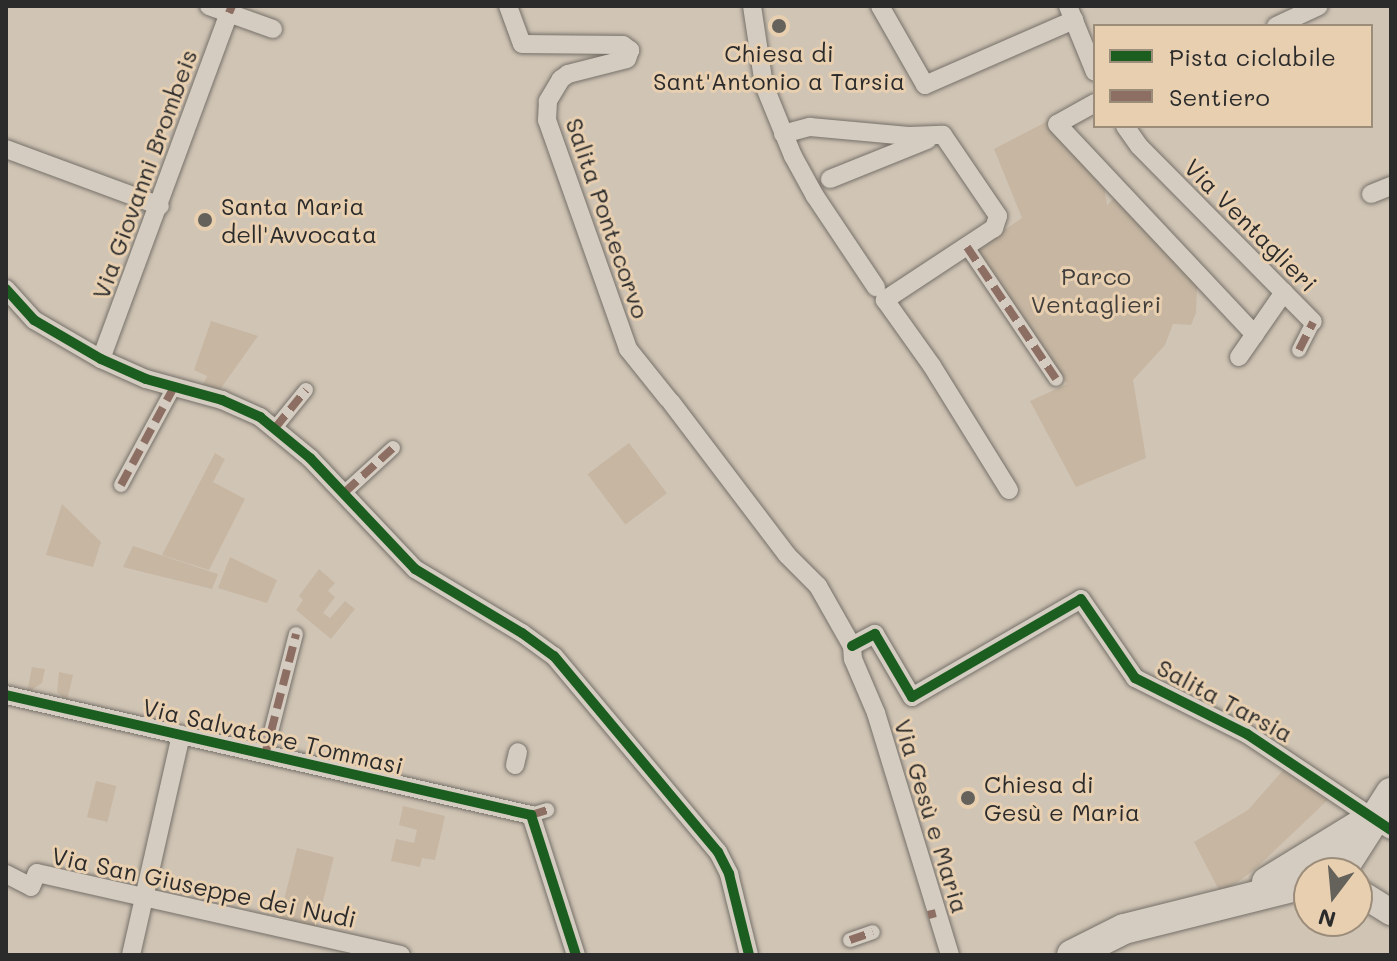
<!DOCTYPE html>
<html>
<head>
<meta charset="utf-8">
<style>
	body { margin:0 }
	#map { position:relative; width:1397px; height:961px; overflow:hidden; background:#d0c4b4; font-family:Mali,sans-serif }
	div>[style] { position:absolute }
	.green>* { inset:0; background:#c6b6a2; transform-origin:0 0 }
	.roads { filter:drop-shadow(0 0 2px #757069) drop-shadow(0 0 2px #757069) }
	.pedestrian>* { height:14px; margin:-7px; padding:0 7px; transform-origin:7px; border-radius:7px; background:#d4ccc0 }
	.minor>* { height:18px; margin:-9px; padding:0 9px; transform-origin:9px; border-radius:9px; background:#d4ccc0 }
	.secondary>* { height:26px; margin:-13px; padding:0 13px; transform-origin:13px; border-radius:13px; background:#d4ccc0 }
	.primary>* { height:30px; margin:-15px; padding:0 15px; transform-origin:15px; border-radius:15px; background:#d4ccc0 }
	.quiet>* { height:8px; margin-top:-4px; transform-origin:0; background:repeating-linear-gradient(90deg,#8d6e63 0 16px,transparent 0 24px) }
	.cycleway>* { height:10px; margin:-5px; padding:0 5px; transform-origin:5px; border-radius:5px; background:#1b5e20 }
	.dots>* { width:22px; height:22px; translate:-50% -50%; box-sizing:border-box; border:4px solid #e7cfb0; border-radius:50% }
	span { translate:-50% -50%; white-space:nowrap; text-align:center; line-height:1.15; -webkit-text-stroke:6px #e7cfb0; paint-order:stroke }
	.poi-label { font-size:24px; color:#2b2b2b }
	.left { translate:0 -50%; text-align:left }
	.street-label { font-size:24px; color:#2b2b2b }
	.park-label { font-size:24px; color:#413e3b }
	.frame { position:absolute; inset:0; border:8px solid #2b2b2b; pointer-events:none }
	.legend { position:absolute; left:1093px; top:24px; width:280px; height:104px; box-sizing:border-box; background:#e7cfb0; border:2px solid #9c8d7b; margin:0; padding:10px 14px; list-style:none; font-size:24px; color:#2b2b2b }
	.legend li { display:flex; align-items:center; gap:16px; height:40px }
	.legend b { width:40px; border:2px solid #9c8d7b }
	.north { position:absolute; left:1293px; top:857px; width:80px; height:80px; box-sizing:border-box; background:#e7cfb0; border:2px solid #9c8d7b; border-radius:50%; rotate:196deg; font-size:22px; font-weight:700; line-height:32px; text-align:center; color:#2b2b2b }
	.north::after { content:''; display:block; margin:auto; width:28px; height:36px; background:#65615b; clip-path:polygon(50% 0,100% 100%,50% 72%,0 100%) }
</style>
</head>
<body>
<div id="map">
	<div class="green">
		<div style="clip-path:polygon(1048px 121px,1068px 149px,1104px 187px,1107px 205px,1114px 198px,1197px 286px,1196px 313px,1191px 325px,1173px 324px,1165px 345px,1133px 380px,1146px 458px,1076px 487px,1030px 401px,1067px 384px,976px 249px,1022px 218px,994px 149px)"></div>
		<div style="clip-path:polygon(211px 321px,258px 336px,219px 391px,203px 385px,207px 376px,194px 370px)"></div>
		<div style="left:629px;top:443px;width:63px;height:52px;rotate:53deg"></div>
		<div style="clip-path:polygon(215px 453px,225px 459px,213px 482px,245px 499px,209px 570px,162px 555px)"></div>
		<div style="clip-path:polygon(62px 504px,101px 542px,93px 567px,46px 555px)"></div>
		<div style="clip-path:polygon(133px 546px,218px 574px,212px 589px,123px 567px)"></div>
		<div style="clip-path:polygon(230px 557px,277px 580px,267px 603px,218px 588px)"></div>
		<div style="clip-path:polygon(319px 569px,335px 583px,328px 591px,335px 597px,323px 613px,330px 618px,345px 601px,355px 609px,331px 639px,296px 610px,303px 600px,299px 596px)"></div>
		<div style="clip-path:polygon(32px 667px,45px 669px,42px 683px,27px 693px)"></div>
		<div style="clip-path:polygon(59px 672px,73px 675px,67px 701px,57px 692px)"></div>
		<div style="clip-path:polygon(1285px 768px,1331px 797px,1254px 870px,1221px 894px,1194px 842px,1248px 810px)"></div>
		<div style="left:96px;top:781px;width:21px;height:37px;rotate:14deg"></div>
		<div style="clip-path:polygon(403px 806px,445px 816px,435px 860px,422px 858px,420px 867px,391px 861px,396px 839px,414px 843px,417px 830px,399px 825px)"></div>
		<div style="left:297px;top:848px;width:38px;height:76px;rotate:14deg"></div>
	</div>
	<div class="roads">
		<div class="pedestrian">
			<div style="left:967px;top:247px;width:159px;rotate:56deg"></div>
			<div style="left:1299px;top:350px;width:31px;rotate:-63deg"></div>
			<div style="left:275px;top:428px;width:49px;rotate:-50.8deg"></div>
			<div style="left:121px;top:485px;width:109px;rotate:-61.6deg"></div>
			<div style="left:345px;top:492px;width:65px;rotate:-42.5deg"></div>
			<div style="left:271px;top:732px;width:101px;rotate:-75.7deg"></div>
			<div style="left:531px;top:815px;width:17px;rotate:-17deg"></div>
			<div style="left:850px;top:940px;width:24px;rotate:-19deg"></div>
		</div>
		<div class="minor">
			<div style="left:209px;top:6px;width:68px;rotate:19.8deg"></div>
			<div style="left:508px;top:6px;width:40px;rotate:69.8deg"></div>
			<div style="left:522px;top:44px;width:101px;rotate:0.6deg"></div>
			<div style="left:623px;top:45px;width:9px;rotate:36deg"></div>
			<div style="left:630px;top:50px;width:9px;rotate:108deg"></div>
			<div style="left:627px;top:59px;width:61px;rotate:165.7deg"></div>
			<div style="left:568px;top:74px;width:9px;rotate:144deg"></div>
			<div style="left:561px;top:79px;width:26px;rotate:121deg"></div>
			<div style="left:548px;top:101px;width:19px;rotate:93deg"></div>
			<div style="left:547px;top:120px;width:243px;rotate:70.5deg"></div>
			<div style="left:628px;top:349px;width:64px;rotate:51.3deg"></div>
			<div style="left:752px;top:6px;width:80px;rotate:81.4deg"></div>
			<div style="left:764px;top:85px;width:77px;rotate:67.8deg"></div>
			<div style="left:793px;top:156px;width:46px;rotate:61.2deg"></div>
			<div style="left:815px;top:196px;width:110px;rotate:56.2deg"></div>
			<div style="left:880px;top:6px;width:91px;rotate:60.3deg"></div>
			<div style="left:925px;top:85px;width:163px;rotate:-23.6deg"></div>
			<div style="left:1068px;top:6px;width:71px;rotate:67.8deg"></div>
			<div style="left:1276px;top:26px;width:47px;rotate:-24.9deg"></div>
			<div style="left:1095px;top:103px;width:43px;rotate:151.1deg"></div>
			<div style="left:1057px;top:124px;width:289px;rotate:46.8deg"></div>
			<div style="left:1125px;top:126px;width:24px;rotate:55deg"></div>
			<div style="left:1139px;top:146px;width:247px;rotate:45.3deg"></div>
			<div style="left:783px;top:134px;width:28px;rotate:-15deg"></div>
			<div style="left:810px;top:127px;width:99px;rotate:5.2deg"></div>
			<div style="left:909px;top:136px;width:34px;rotate:-2deg"></div>
			<div style="left:943px;top:135px;width:98px;rotate:55.8deg"></div>
			<div style="left:998px;top:216px;width:13px;rotate:108deg"></div>
			<div style="left:994px;top:228px;width:131px;rotate:146.6deg"></div>
			<div style="left:885px;top:300px;width:81px;rotate:54.5deg"></div>
			<div style="left:932px;top:366px;width:146px;rotate:58.2deg"></div>
			<div style="left:6px;top:149px;width:164px;rotate:20.3deg"></div>
			<div style="left:830px;top:179px;width:105px;rotate:-21.9deg"></div>
			<div style="left:1371px;top:194px;width:22px;rotate:-22deg"></div>
			<div style="left:6px;top:289px;width:42px;rotate:47.9deg"></div>
			<div style="left:34px;top:320px;width:78px;rotate:30.2deg"></div>
			<div style="left:101px;top:359px;width:49px;rotate:24deg"></div>
			<div style="left:146px;top:379px;width:79px;rotate:15.4deg"></div>
			<div style="left:222px;top:400px;width:42px;rotate:24.1deg"></div>
			<div style="left:260px;top:417px;width:65px;rotate:39.4deg"></div>
			<div style="left:310px;top:458px;width:153px;rotate:46.6deg"></div>
			<div style="left:415px;top:569px;width:125px;rotate:30.9deg"></div>
			<div style="left:522px;top:633px;width:39px;rotate:36deg"></div>
			<div style="left:554px;top:656px;width:256px;rotate:50.1deg"></div>
			<div style="left:718px;top:852px;width:25px;rotate:63deg"></div>
			<div style="left:729px;top:874px;width:83px;rotate:76.1deg"></div>
			<div style="left:1239px;top:357px;width:79px;rotate:-55.3deg"></div>
			<div style="left:101px;top:359px;width:369px;rotate:-69.7deg"></div>
			<div style="left:671px;top:402px;width:192px;rotate:52.8deg"></div>
			<div style="left:787px;top:555px;width:44px;rotate:45deg"></div>
			<div style="left:818px;top:586px;width:69px;rotate:60.5deg"></div>
			<div style="left:852px;top:646px;width:13px;rotate:86deg"></div>
			<div style="left:853px;top:659px;width:59px;rotate:66.9deg"></div>
			<div style="left:876px;top:713px;width:253px;rotate:73deg"></div>
			<div style="left:852px;top:646px;width:26px;rotate:-28deg"></div>
			<div style="left:875px;top:634px;width:73px;rotate:59.6deg"></div>
			<div style="left:912px;top:697px;width:195px;rotate:-30.1deg"></div>
			<div style="left:1081px;top:599px;width:96px;rotate:55.6deg"></div>
			<div style="left:1135px;top:678px;width:125px;rotate:26.6deg"></div>
			<div style="left:1247px;top:734px;width:173px;rotate:33.7deg"></div>
			<div style="left:6px;top:695px;width:539px;rotate:12.88deg"></div>
			<div style="left:531px;top:815px;width:147px;rotate:72.2deg"></div>
			<div style="left:515px;top:765px;width:13px;rotate:-77deg"></div>
			<div style="left:6px;top:874px;width:28px;rotate:27deg"></div>
			<div style="left:31px;top:887px;width:15px;rotate:-67deg"></div>
			<div style="left:37px;top:873px;width:373px;rotate:12.7deg"></div>
			<div style="left:131px;top:955px;width:226px;rotate:-77.2deg"></div>
		</div>
		<div class="secondary">
			<div style="left:1357px;top:891px;width:40px;rotate:32deg"></div>
		</div>
		<div class="primary">
			<div style="left:1340px;top:873px;width:95px;rotate:-57.5deg"></div>
			<div style="left:1267px;top:882px;width:124px;rotate:-31.5deg"></div>
			<div style="left:1072px;top:955px;width:58px;rotate:-26.6deg"></div>
			<div style="left:1124px;top:929px;width:191px;rotate:-14deg"></div>
		</div>
	</div>
	<div class="quiet">
		<div style="left:229px;top:13px;width:8px;rotate:-67deg"></div>
		<div style="left:967px;top:247px;width:159px;rotate:56deg"></div>
		<div style="left:1299px;top:350px;width:31px;rotate:-63deg"></div>
		<div style="left:275px;top:428px;width:49px;rotate:-50.8deg"></div>
		<div style="left:121px;top:485px;width:109px;rotate:-61.6deg"></div>
		<div style="left:345px;top:492px;width:65px;rotate:-42.5deg"></div>
		<div style="left:265px;top:755px;width:125px;rotate:-75.6deg"></div>
		<div style="left:531px;top:815px;width:17px;rotate:-17deg"></div>
		<div style="left:928px;top:915px;width:8px;rotate:-14deg"></div>
		<div style="left:850px;top:940px;width:24px;rotate:-19deg"></div>
	</div>
	<div class="cycleway">
		<div style="left:6px;top:289px;width:42px;rotate:47.9deg"></div>
		<div style="left:34px;top:320px;width:78px;rotate:30.2deg"></div>
		<div style="left:101px;top:359px;width:49px;rotate:24deg"></div>
		<div style="left:146px;top:379px;width:79px;rotate:15.4deg"></div>
		<div style="left:222px;top:400px;width:42px;rotate:24.1deg"></div>
		<div style="left:260px;top:417px;width:65px;rotate:39.4deg"></div>
		<div style="left:310px;top:458px;width:153px;rotate:46.6deg"></div>
		<div style="left:415px;top:569px;width:125px;rotate:30.9deg"></div>
		<div style="left:522px;top:633px;width:39px;rotate:36deg"></div>
		<div style="left:554px;top:656px;width:256px;rotate:50.1deg"></div>
		<div style="left:718px;top:852px;width:25px;rotate:63deg"></div>
		<div style="left:729px;top:874px;width:83px;rotate:76.1deg"></div>
		<div style="left:852px;top:646px;width:26px;rotate:-28deg"></div>
		<div style="left:875px;top:634px;width:73px;rotate:59.6deg"></div>
		<div style="left:912px;top:697px;width:195px;rotate:-30.1deg"></div>
		<div style="left:1081px;top:599px;width:96px;rotate:55.6deg"></div>
		<div style="left:1135px;top:678px;width:125px;rotate:26.6deg"></div>
		<div style="left:1247px;top:734px;width:173px;rotate:33.7deg"></div>
		<div style="left:6px;top:695px;width:539px;rotate:12.88deg"></div>
		<div style="left:531px;top:815px;width:147px;rotate:72.2deg"></div>
	</div>
	<div class="dots">
		<div style="left:779px;top:26px;background:#65615b"></div>
		<div style="left:205px;top:220px;background:#65615b"></div>
		<div style="left:968px;top:798px;background:#65615b"></div>
	</div>
	<div class="poi-label">
		<span style="left:779px;top:67px">Chiesa di<br>Sant'Antonio a Tarsia</span>
		<span class="left" style="left:221px;top:220px">Santa Maria<br>dell'Avvocata</span>
		<span class="left" style="left:984px;top:798px">Chiesa di<br>Gesù e Maria</span>
	</div>
	<div class="street-label">
		<span style="left:144px;top:174px;rotate:-70deg">Via Giovanni Brombeis</span>
		<span style="left:608px;top:218px;rotate:71deg">Salita Pontecorvo</span>
		<span style="left:1251px;top:225px;rotate:45deg">Via Ventaglieri</span>
		<span style="left:1225px;top:700px;rotate:28deg">Salita Tarsia</span>
		<span style="left:273px;top:736px;rotate:13deg">Via Salvatore Tommasi</span>
		<span style="left:932px;top:816px;rotate:73deg">Via Gesù e Maria</span>
		<span style="left:204px;top:887px;rotate:12deg">Via San Giuseppe dei Nudi</span>
	</div>
	<div class="park-label">
		<span style="left:1096px;top:290px">Parco<br>Ventaglieri</span>
	</div>
	<div class="frame"></div>
	<ul class="legend">
	<li><b style="height:10px;background:#1b5e20"></b>Pista ciclabile</li>
	<li><b style="height:10px;background:#8d6e63"></b>Sentiero</li>
	</ul>
	<div class="north">N</div>
</div>
</body>
</html>
